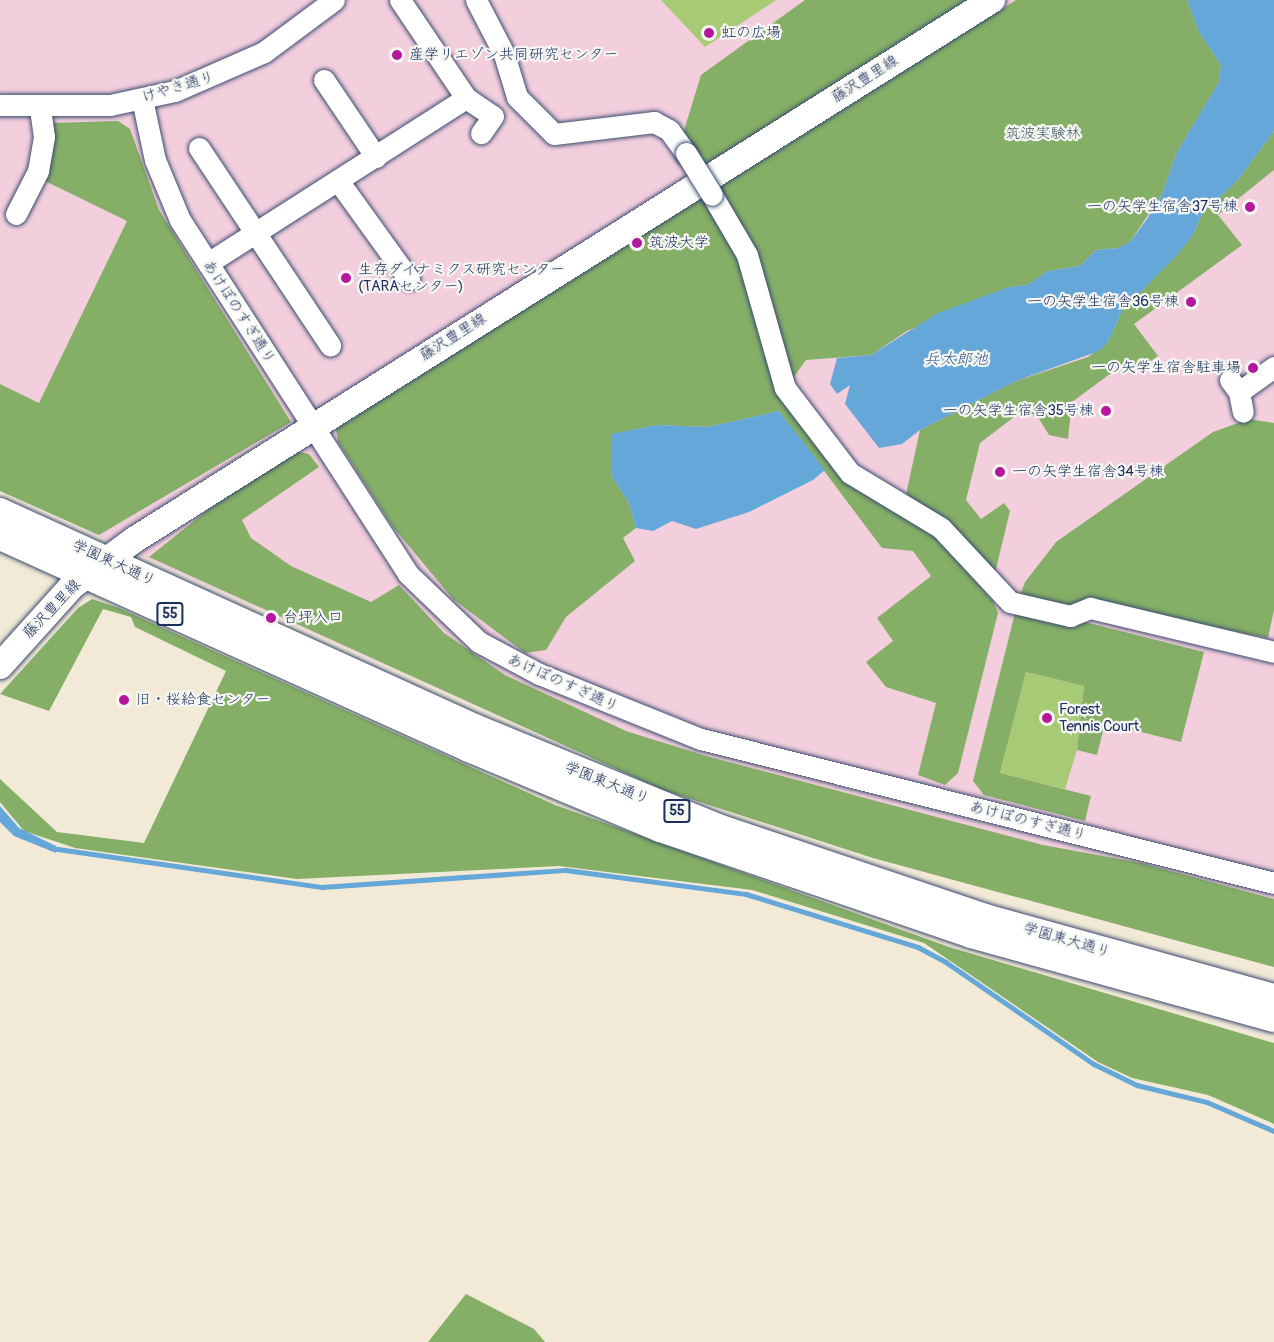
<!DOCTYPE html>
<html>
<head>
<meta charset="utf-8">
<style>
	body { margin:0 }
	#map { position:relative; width:1274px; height:1342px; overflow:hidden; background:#f2ead7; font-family:Pangolin,"Klee One",sans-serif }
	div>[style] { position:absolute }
	.built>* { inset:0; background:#f3cfde }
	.green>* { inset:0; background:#a7cb74 }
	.forest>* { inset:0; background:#85af66 }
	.water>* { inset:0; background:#65a7d9 }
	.stream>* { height:4.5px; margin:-2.25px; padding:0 2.25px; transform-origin:2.25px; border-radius:2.25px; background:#65a7d9 }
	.roads { filter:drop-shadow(0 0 2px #3b4b70) drop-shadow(0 0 2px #3b4b70) }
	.minor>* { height:21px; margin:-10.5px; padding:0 10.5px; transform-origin:10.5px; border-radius:10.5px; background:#fff }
	.major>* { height:26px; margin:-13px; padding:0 13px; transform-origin:13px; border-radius:13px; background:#fff }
	.bridges { filter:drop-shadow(0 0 2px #3b4b70) drop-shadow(0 0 2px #3b4b70) }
	.minor-bridge>* { height:21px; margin:-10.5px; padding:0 10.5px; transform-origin:10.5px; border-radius:10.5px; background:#fff }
	.dots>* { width:16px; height:16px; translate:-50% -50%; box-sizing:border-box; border:3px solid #f6f6f2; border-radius:50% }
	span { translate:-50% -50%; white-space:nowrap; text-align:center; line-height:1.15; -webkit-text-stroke:4.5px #f6f6f2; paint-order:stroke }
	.shield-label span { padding:2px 4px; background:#f6f6f2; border:2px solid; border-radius:4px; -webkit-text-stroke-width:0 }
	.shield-label { font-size:14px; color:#1b2f5e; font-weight:700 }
	.poi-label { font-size:15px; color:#1b2f5e }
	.left { translate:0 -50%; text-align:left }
	.right { translate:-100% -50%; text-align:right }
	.street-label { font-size:15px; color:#1b2f5e }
	.park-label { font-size:15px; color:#3e5664 }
	.water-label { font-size:16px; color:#355989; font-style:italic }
</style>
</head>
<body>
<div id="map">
	<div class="built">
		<div style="clip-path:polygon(0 0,1274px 0,1274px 967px,873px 858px,663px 790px,93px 534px,0 487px)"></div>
	</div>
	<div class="green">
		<div style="clip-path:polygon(661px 0,776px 0,705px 47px)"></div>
		<div style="clip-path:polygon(1026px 672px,1084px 686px,1077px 750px,1065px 789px,1000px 773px)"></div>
	</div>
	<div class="forest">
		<div style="clip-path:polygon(805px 0,969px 0,704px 167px,682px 137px,701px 75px)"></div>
		<div style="clip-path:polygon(1016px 0,1187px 0,1199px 32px,1221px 65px,1219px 82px,1177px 152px,1162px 194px,1130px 242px,1118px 248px,1096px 250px,1080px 266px,1048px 271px,1027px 285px,1009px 287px,907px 331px,871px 355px,806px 360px,786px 388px,848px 482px,925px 525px,993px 601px,998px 613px,958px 773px,945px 785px,918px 775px,936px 703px,886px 687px,866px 662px,893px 641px,877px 618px,931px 576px,913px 551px,882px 548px,779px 411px,708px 427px,657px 425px,612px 434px,611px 475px,628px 501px,636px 528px,623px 538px,635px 561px,566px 617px,546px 650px,525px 653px,453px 599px,393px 527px,338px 442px,336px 429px,406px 376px)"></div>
		<div style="clip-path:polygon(118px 121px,130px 129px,159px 210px,291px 422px,99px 535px,0 491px,0 384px,39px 403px,127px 221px,45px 181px,51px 123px)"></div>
		<div style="clip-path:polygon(1274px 131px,1274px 170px,1218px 215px,1242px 245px,1134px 324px,1158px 356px,1136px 371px,1126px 362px,1072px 402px,1068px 439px,1049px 435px,1036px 414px,1014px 417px,980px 443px,966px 500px,981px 519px,1004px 503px,1010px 511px,994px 577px,905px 499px,920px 430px,1016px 381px,1088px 357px,1108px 342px,1122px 311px,1193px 235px,1202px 214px,1238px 180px)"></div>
		<div style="clip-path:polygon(1249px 419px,1274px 423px,1274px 610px,1268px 638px,1086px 601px,1066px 608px,1019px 598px,1025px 582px,1056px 542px,1213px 432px)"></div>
		<div style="clip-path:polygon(295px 451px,309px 454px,319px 467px,242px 520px,251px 538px,291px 566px,371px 602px,399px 585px,444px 633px,505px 675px,626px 731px,706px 756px,1043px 845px,1141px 863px,1274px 899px,1274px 967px,873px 858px,663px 790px,149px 557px,239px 485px)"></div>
		<div style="clip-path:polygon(92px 599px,119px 608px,555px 805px,949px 947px,1274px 1043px,1274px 1124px,1208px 1095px,1132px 1078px,1098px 1062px,924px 943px,752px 890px,559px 866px,297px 879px,75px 848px,24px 831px,0 802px,0 779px,57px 832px,144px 843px,226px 671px,135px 627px,131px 617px,103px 609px,49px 711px,0 694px,78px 608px)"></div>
		<div style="clip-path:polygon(1017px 605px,1204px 652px,1181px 742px,1105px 723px,1097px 755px,1077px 750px,1084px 686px,1026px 672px,1000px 773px,1091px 796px,1085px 821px,984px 795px,973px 781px)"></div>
		<div style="clip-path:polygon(466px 1294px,534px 1329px,545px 1342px,428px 1342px)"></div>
	</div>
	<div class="water">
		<div style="clip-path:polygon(1187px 0,1274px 0,1274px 131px,1238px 180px,1202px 214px,1193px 235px,1178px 254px,1122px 311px,1108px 342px,1099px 351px,1016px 381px,920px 430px,902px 444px,879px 448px,845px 404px,850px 385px,837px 394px,830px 384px,837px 358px,871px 355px,938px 313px,1009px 287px,1027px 285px,1048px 271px,1080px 266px,1096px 250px,1118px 248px,1130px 242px,1147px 219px,1162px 194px,1177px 152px,1219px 82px,1221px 65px,1199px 32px)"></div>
		<div style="clip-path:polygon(779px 411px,825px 470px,813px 480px,749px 512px,696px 529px,672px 521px,653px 531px,636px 528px,628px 501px,611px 475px,611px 434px,657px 425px,708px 427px)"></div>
		<div style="clip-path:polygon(0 806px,19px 828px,56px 846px,56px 853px,14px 836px,0 822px)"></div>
	</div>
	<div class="stream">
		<div style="left:51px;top:848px;width:274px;rotate:8.2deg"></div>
		<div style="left:322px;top:887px;width:245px;rotate:-4deg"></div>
		<div style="left:566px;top:870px;width:182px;rotate:7.6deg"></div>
		<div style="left:746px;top:894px;width:180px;rotate:17.1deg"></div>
		<div style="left:918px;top:947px;width:32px;rotate:28deg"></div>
		<div style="left:946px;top:962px;width:180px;rotate:34.6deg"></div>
		<div style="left:1094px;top:1064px;width:48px;rotate:26deg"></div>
		<div style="left:1137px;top:1085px;width:72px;rotate:13.7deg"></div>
		<div style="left:1207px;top:1102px;width:73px;rotate:23.4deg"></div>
	</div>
	<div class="roads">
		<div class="minor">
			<div style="left:400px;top:0;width:118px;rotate:56deg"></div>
			<div style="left:466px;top:98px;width:32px;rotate:34deg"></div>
			<div style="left:493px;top:116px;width:21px;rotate:125deg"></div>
			<div style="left:476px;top:0;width:61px;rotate:62.6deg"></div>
			<div style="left:504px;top:54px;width:45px;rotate:73.2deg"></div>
			<div style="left:517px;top:97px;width:52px;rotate:45deg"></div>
			<div style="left:554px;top:134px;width:101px;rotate:-6.8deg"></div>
			<div style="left:654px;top:122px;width:17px;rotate:28deg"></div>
			<div style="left:669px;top:130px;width:29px;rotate:54deg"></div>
			<div style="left:324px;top:80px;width:93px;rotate:56deg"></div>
			<div style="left:142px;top:99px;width:62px;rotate:78deg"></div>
			<div style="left:155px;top:160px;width:65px;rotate:67.4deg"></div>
			<div style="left:180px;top:220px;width:421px;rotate:57.2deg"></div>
			<div style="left:408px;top:574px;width:98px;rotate:43.8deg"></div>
			<div style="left:479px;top:642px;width:68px;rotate:28.1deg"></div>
			<div style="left:539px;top:674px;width:175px;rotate:21.9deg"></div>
			<div style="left:701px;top:739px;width:591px;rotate:14.11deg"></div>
			<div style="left:0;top:105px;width:110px"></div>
			<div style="left:110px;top:105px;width:66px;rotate:-12.2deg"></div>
			<div style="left:175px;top:91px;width:97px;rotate:-23.7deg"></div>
			<div style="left:264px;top:52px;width:87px;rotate:-36.6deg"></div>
			<div style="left:199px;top:148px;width:237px;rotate:56.4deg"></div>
			<div style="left:339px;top:182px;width:120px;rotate:54.2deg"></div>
			<div style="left:712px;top:195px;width:69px;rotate:59.7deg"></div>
			<div style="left:747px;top:255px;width:138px;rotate:74.1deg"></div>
			<div style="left:785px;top:388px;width:107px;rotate:52.6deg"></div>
			<div style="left:850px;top:473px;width:106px;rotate:31.1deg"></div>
			<div style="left:941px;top:528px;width:101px;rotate:47deg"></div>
			<div style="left:1010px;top:602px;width:62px;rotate:13.1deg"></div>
			<div style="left:1070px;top:616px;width:22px;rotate:-22deg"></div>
			<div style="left:1090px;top:608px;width:189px;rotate:13.4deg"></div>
			<div style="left:16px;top:214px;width:48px;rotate:-62.9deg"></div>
			<div style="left:38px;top:171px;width:35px;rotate:-80deg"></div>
			<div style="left:44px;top:137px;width:30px;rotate:-98deg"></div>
			<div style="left:208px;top:263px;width:306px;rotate:-32.6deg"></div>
			<div style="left:1230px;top:380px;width:15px;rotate:53deg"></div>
			<div style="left:1239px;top:392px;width:20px;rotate:79deg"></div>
			<div style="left:1239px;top:392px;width:43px;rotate:-35.5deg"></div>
		</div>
		<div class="major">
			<div style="left:0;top:511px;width:524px;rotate:24.46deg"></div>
			<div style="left:477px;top:728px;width:261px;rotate:22.3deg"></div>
			<div style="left:718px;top:827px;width:282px;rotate:18.6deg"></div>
			<div style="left:985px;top:917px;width:300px;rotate:15.5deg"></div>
			<div style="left:0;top:537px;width:515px;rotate:24.32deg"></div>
			<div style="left:469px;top:749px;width:207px;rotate:22.7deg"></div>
			<div style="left:660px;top:829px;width:329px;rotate:18.8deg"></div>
			<div style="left:971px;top:935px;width:314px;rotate:15.5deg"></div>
			<div style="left:0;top:666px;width:108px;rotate:-48deg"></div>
			<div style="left:72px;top:586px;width:77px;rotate:-36.6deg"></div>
			<div style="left:134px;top:540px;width:1014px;rotate:-32.19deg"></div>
		</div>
	</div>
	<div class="bridges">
		<div class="minor-bridge">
			<div style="left:686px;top:153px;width:49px;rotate:58.2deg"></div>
		</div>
	</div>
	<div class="dots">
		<div style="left:709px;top:33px;background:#b5179e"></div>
		<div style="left:397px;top:55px;background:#b5179e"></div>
		<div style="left:1250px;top:207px;background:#b5179e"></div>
		<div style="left:637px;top:243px;background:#b5179e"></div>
		<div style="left:346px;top:278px;background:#b5179e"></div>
		<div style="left:1191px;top:302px;background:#b5179e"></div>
		<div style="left:1253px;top:368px;background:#b5179e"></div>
		<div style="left:1106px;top:411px;background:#b5179e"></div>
		<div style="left:1000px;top:472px;background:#b5179e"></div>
		<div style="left:271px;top:618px;background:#b5179e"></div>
		<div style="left:124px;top:700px;background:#b5179e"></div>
		<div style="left:1047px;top:718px;background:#b5179e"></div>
	</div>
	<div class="shield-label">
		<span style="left:170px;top:614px">55</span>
		<span style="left:677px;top:811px">55</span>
	</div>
	<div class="poi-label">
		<span class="left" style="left:721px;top:33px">虹の広場</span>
		<span class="left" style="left:409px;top:55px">産学リエゾン共同研究センター</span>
		<span class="right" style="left:1238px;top:207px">一の矢学生宿舎37号棟</span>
		<span class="left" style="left:649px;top:243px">筑波大学</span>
		<span class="left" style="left:358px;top:278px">生存ダイナミクス研究センター<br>(TARAセンター)</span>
		<span class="right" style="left:1179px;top:302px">一の矢学生宿舎36号棟</span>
		<span class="right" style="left:1241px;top:368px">一の矢学生宿舎駐車場</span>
		<span class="right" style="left:1094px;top:411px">一の矢学生宿舎35号棟</span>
		<span class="left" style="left:1012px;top:472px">一の矢学生宿舎34号棟</span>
		<span class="left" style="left:283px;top:618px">台坪入口</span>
		<span class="left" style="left:136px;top:700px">旧・桜給食センター</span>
		<span class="left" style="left:1059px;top:718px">Forest<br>Tennis Court</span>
	</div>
	<div class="street-label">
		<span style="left:865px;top:79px;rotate:-32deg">藤沢豊里線</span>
		<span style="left:178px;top:87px;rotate:-17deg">けやき通り</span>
		<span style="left:239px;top:312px;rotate:57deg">あけぼのすぎ通り</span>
		<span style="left:453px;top:337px;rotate:-32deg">藤沢豊里線</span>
		<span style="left:114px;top:563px;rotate:25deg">学園東大通り</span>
		<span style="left:52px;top:609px;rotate:-46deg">藤沢豊里線</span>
		<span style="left:563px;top:683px;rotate:24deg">あけぼのすぎ通り</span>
		<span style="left:607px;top:783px;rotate:22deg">学園東大通り</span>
		<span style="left:1028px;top:821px;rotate:14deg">あけぼのすぎ通り</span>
		<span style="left:1067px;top:940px;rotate:16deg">学園東大通り</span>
	</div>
	<div class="park-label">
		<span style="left:1043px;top:134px">筑波実験林</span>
	</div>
	<div class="water-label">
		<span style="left:956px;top:359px">兵太郎池</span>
	</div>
</div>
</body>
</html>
